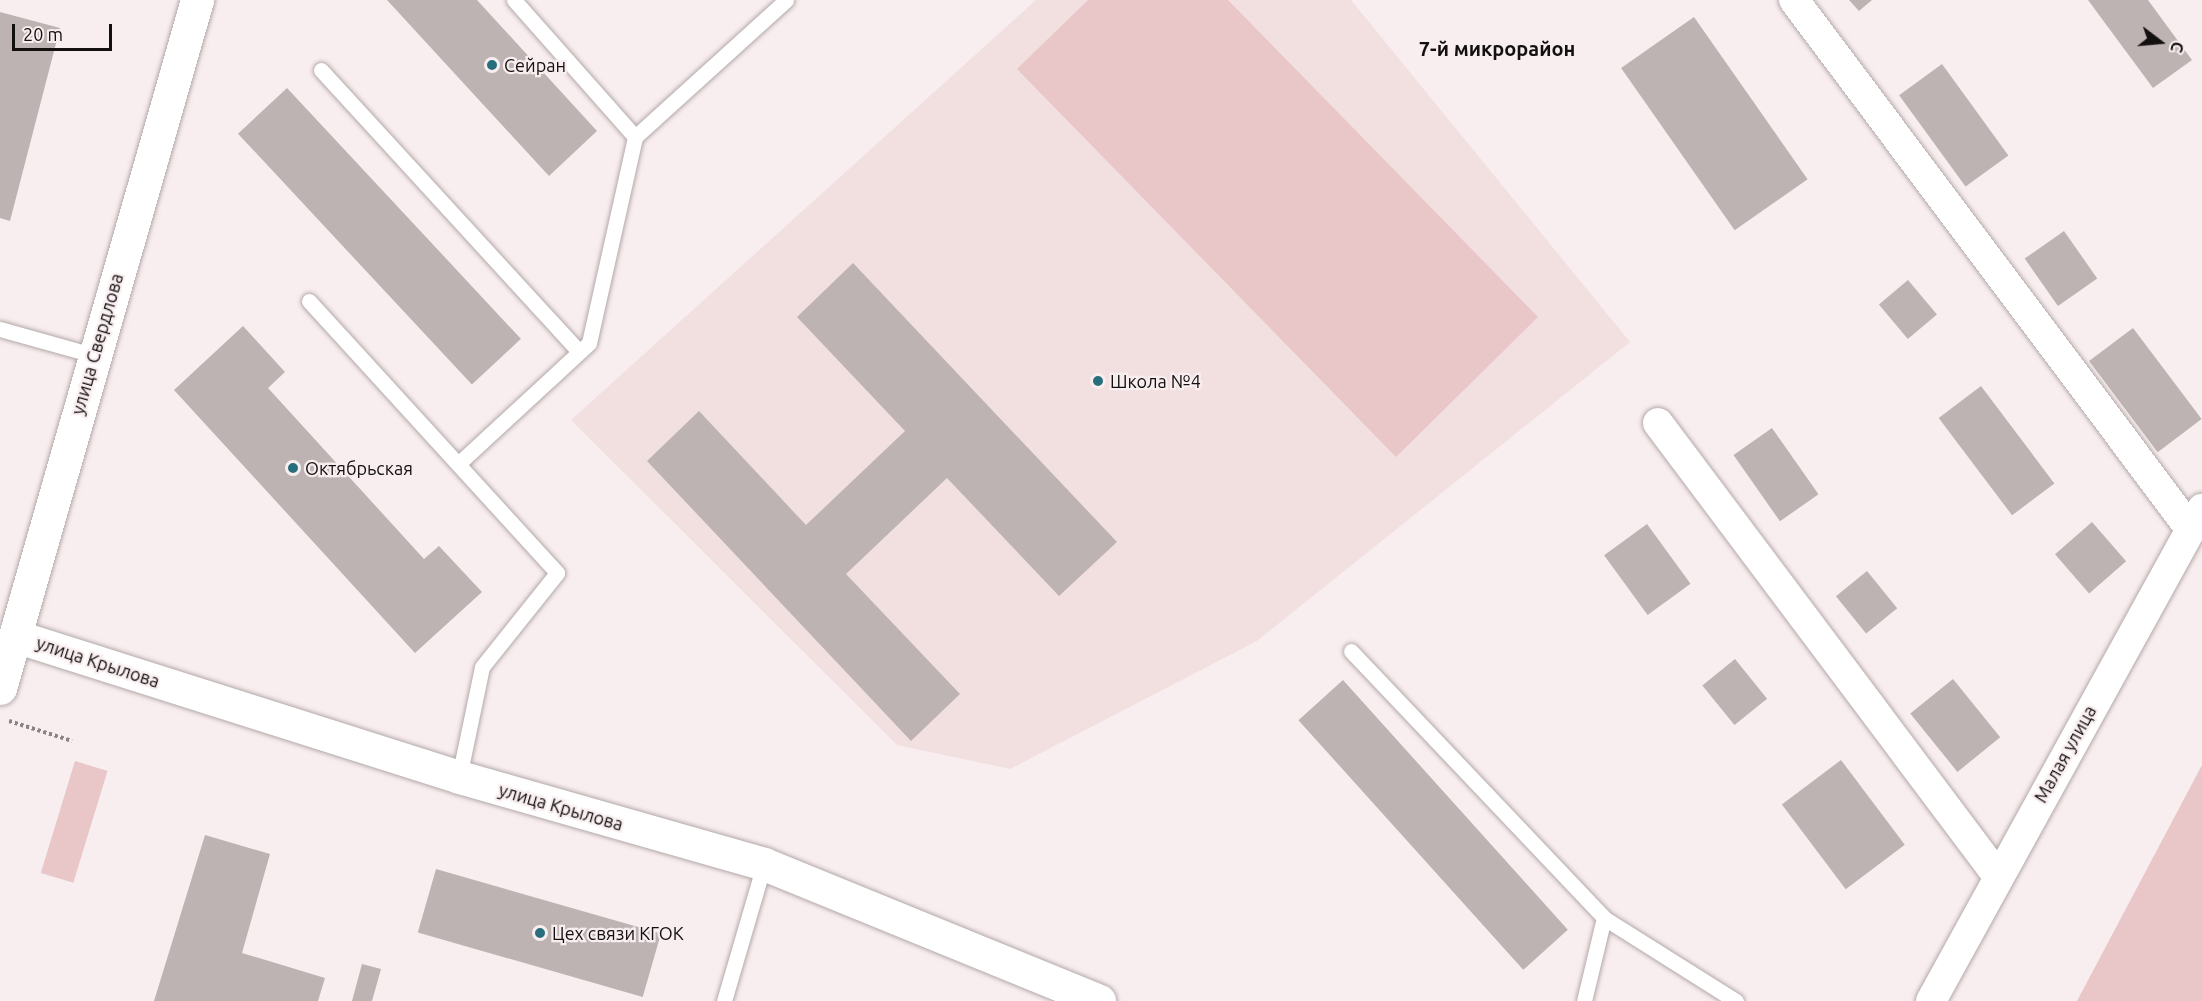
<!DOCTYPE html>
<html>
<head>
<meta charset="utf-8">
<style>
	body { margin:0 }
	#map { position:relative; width:2202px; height:1001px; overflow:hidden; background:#f9eeef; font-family:Ubuntu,sans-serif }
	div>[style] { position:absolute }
	.built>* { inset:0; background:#f2dfe0 }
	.green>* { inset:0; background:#e9c6c7; transform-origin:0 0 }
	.building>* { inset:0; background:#beb3b3; transform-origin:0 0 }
	.path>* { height:4px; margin-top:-2px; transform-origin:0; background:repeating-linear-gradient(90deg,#8a8384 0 3px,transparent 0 6px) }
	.roads { filter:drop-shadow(0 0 2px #b3a9a9) drop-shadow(0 0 2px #b3a9a9) }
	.service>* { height:15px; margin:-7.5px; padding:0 7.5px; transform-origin:7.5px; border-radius:7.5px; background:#fff }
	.minor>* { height:30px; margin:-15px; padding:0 15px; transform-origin:15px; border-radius:15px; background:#fff }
	.secondary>* { height:33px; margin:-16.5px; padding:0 16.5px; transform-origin:16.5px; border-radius:16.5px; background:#fff }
	.dots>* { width:16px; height:16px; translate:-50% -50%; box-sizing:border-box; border:3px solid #f9eeef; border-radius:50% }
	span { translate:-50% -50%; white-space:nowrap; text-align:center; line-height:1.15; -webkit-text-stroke:4.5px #f9eeef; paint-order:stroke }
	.poi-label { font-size:18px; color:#131010 }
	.left { translate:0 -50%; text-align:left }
	.street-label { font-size:18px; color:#131010 }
	.neighbourhood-label { font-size:20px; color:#131010; font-weight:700 }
	.north { position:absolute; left:2130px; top:12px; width:60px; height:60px; -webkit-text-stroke:4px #f9eeef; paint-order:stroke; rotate:106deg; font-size:16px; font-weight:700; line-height:24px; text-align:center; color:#131010 }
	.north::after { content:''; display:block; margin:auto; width:21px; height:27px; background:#131010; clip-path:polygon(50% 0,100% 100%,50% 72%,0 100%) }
	.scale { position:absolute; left:12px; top:24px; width:100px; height:27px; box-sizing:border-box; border:3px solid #131010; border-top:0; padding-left:8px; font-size:18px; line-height:21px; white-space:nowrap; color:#131010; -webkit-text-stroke:4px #f9eeef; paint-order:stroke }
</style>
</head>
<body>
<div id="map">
	<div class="built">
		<div style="clip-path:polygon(1036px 0,1351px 0,1630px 342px,1257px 641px,1010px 769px,897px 745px,571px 420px)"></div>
	</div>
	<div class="green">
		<div style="clip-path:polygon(1088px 0,1228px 0,1538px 317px,1396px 457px,1017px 69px)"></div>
		<div style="left:75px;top:761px;width:34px;height:117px;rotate:17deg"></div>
		<div style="clip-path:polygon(2202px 765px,2202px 1001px,2077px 1001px)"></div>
	</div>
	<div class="building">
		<div style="clip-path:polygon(387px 0,477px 0,597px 131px,549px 176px)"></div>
		<div style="clip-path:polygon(1849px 0,1872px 0,1859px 11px)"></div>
		<div style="clip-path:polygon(2088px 0,2148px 0,2192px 60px,2153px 88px)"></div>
		<div style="clip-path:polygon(0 12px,60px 28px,10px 221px,0 218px)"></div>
		<div style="left:1694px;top:17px;width:198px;height:89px;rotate:55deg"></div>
		<div style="left:1942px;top:64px;width:113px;height:53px;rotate:54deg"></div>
		<div style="left:287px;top:88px;width:343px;height:67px;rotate:47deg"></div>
		<div style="left:2064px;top:231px;width:58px;height:48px;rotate:55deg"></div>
		<div style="clip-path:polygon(853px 263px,1117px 542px,1059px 596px,947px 478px,846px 574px,960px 694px,911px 741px,647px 461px,699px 411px,806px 525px,905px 431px,797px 317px)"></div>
		<div style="left:1908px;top:280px;width:45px;height:38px;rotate:50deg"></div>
		<div style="clip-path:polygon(243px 326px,285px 372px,268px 388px,424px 559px,439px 546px,482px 592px,415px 653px,174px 390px)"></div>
		<div style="left:2133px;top:328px;width:114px;height:55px;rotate:53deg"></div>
		<div style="left:1981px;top:386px;width:122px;height:53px;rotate:53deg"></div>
		<div style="left:1772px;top:428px;width:81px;height:47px;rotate:55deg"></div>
		<div style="left:2092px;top:522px;width:52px;height:49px;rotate:49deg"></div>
		<div style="left:1647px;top:524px;width:74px;height:53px;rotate:54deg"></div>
		<div style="left:1867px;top:571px;width:48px;height:40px;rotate:51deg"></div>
		<div style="left:1735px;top:659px;width:51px;height:42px;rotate:51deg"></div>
		<div style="left:1953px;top:679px;width:75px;height:55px;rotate:51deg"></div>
		<div style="left:1343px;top:680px;width:336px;height:60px;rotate:48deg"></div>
		<div style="left:1841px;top:760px;width:106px;height:74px;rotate:53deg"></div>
		<div style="clip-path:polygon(205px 835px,270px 854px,242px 953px,325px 978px,318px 1001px,154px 1001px)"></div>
		<div style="left:436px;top:869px;width:234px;height:66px;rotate:16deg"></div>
		<div style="clip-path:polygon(362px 964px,381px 969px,372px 1001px,352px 1001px)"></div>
	</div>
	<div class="path">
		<div style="left:9px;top:721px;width:66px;rotate:17.6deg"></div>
	</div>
	<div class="roads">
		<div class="service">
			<div style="left:514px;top:0;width:183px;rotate:48.5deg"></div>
			<div style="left:321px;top:70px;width:380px;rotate:47.5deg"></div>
			<div style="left:309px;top:301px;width:368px;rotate:47.6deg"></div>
			<div style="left:557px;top:573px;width:120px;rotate:128.6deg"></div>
			<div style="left:482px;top:667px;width:112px;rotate:101.8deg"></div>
			<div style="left:0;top:329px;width:97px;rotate:15.6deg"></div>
			<div style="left:458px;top:464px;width:178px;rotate:-42.7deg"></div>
			<div style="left:589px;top:343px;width:211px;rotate:-77.4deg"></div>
			<div style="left:635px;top:137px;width:204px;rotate:-42.2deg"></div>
			<div style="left:1351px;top:651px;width:368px;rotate:46.5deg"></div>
			<div style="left:1604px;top:918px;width:156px;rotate:32.2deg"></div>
			<div style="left:724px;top:1001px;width:143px;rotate:-73.7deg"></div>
			<div style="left:1584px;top:1001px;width:85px;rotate:-76.5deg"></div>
		</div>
		<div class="minor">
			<div style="left:1794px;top:0;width:662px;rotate:53.16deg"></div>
			<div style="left:1658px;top:423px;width:565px;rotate:53.13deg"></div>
			<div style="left:1931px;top:1001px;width:562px;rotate:-61.15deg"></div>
		</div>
		<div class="secondary">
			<div style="left:15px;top:636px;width:466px;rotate:17.6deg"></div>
			<div style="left:459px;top:777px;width:317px;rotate:15.9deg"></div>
			<div style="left:764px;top:864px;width:362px;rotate:22.2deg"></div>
			<div style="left:0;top:688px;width:716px;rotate:-74.02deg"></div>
		</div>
	</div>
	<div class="dots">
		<div style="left:492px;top:65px;background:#286f7d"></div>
		<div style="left:1098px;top:381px;background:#286f7d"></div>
		<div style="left:293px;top:468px;background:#286f7d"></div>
		<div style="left:540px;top:933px;background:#286f7d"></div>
	</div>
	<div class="poi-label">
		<span class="left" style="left:504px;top:65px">Сейран</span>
		<span class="left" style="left:1110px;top:381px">Школа №4</span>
		<span class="left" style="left:305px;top:468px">Октябрьская</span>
		<span class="left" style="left:552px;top:933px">Цех связи КГОК</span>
	</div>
	<div class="street-label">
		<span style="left:97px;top:344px;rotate:-74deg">улица Свердлова</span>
		<span style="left:98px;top:662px;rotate:18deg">улица Крылова</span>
		<span style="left:2065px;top:754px;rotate:-61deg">Малая улица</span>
		<span style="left:561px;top:807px;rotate:16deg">улица Крылова</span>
	</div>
	<div class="neighbourhood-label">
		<span style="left:1497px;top:48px">7-й микрорайон</span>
	</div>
	<div class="north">С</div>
	<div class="scale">20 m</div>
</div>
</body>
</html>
